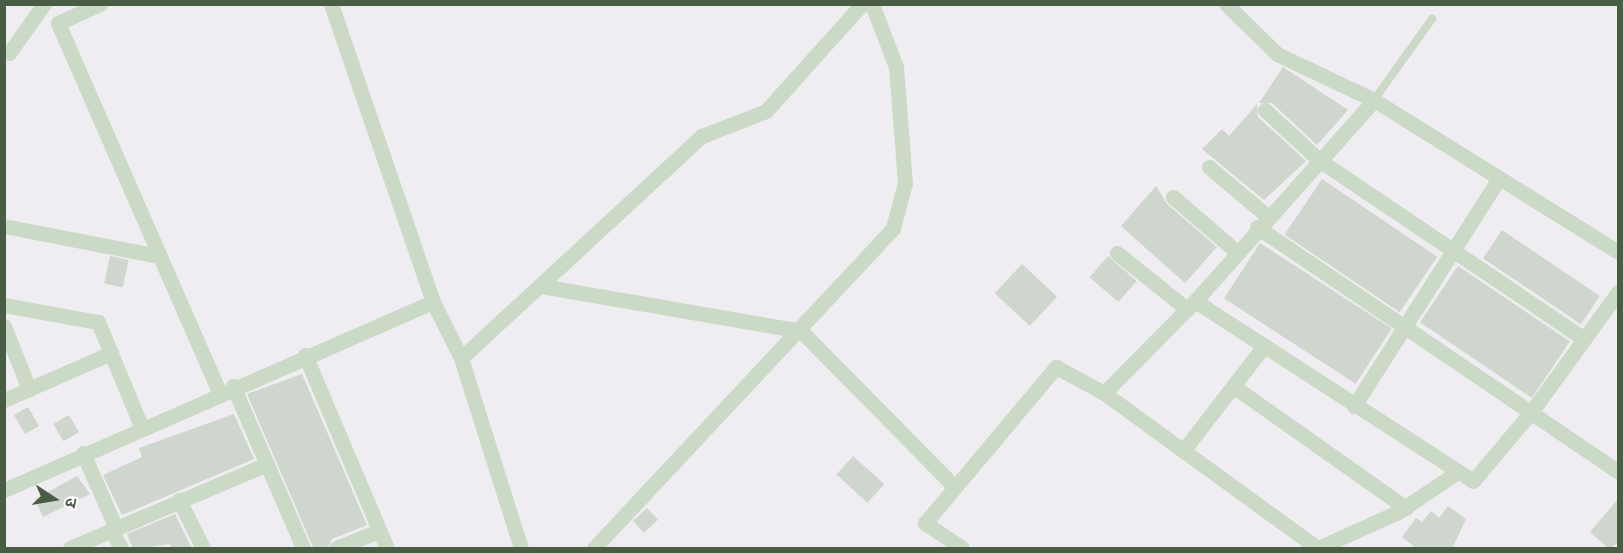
<!DOCTYPE html>
<html>
<head>
<meta charset="utf-8">
<style>
	body { margin:0 }
	#map { position:relative; width:1623px; height:553px; overflow:hidden; background:#efedf1; font-family:"Archivo Narrow","Noto Sans Devanagari",sans-serif }
	div>[style] { position:absolute }
	.building>* { inset:0; background:#ced6cd; transform-origin:0 0 }
	.service>* { height:8px; margin:-4px; padding:0 4px; transform-origin:4px; border-radius:4px; background:#cadac6 }
	.minor>* { height:15px; margin:-7.5px; padding:0 7.5px; transform-origin:7.5px; border-radius:7.5px; background:#cadac6 }
	span { translate:-50% -50%; white-space:nowrap; text-align:center; line-height:1.15; -webkit-text-stroke:5px #fff; paint-order:stroke }
	.frame { position:absolute; inset:0; border:6px solid #495d44; pointer-events:none }
	.north { position:absolute; left:24px; top:469px; width:60px; height:60px; -webkit-text-stroke:4px #fff; paint-order:stroke; rotate:102deg; font-size:16px; font-weight:700; line-height:24px; text-align:center; color:#495d44 }
	.north::after { content:''; display:block; margin:auto; width:21px; height:27px; background:#495d44; clip-path:polygon(50% 0,100% 100%,50% 72%,0 100%) }
</style>
</head>
<body>
<div id="map">
	<div class="building">
		<div style="clip-path:polygon(1283px 67px,1348px 110px,1317px 145px,1272px 103px,1259px 103px)"></div>
		<div style="clip-path:polygon(1257px 104px,1258px 117px,1306px 161px,1264px 200px,1202px 149px,1222px 129px,1229px 136px)"></div>
		<div style="left:1322px;top:179px;width:139px;height:67px;rotate:34deg"></div>
		<div style="clip-path:polygon(1156px 186px,1167px 204px,1217px 247px,1185px 283px,1121px 226px)"></div>
		<div style="left:1502px;top:230px;width:118px;height:34px;rotate:34deg"></div>
		<div style="left:1260px;top:243px;width:157px;height:66px;rotate:33deg"></div>
		<div style="left:110px;top:256px;width:19px;height:28px;rotate:12deg"></div>
		<div style="left:1108px;top:256px;width:38px;height:28px;rotate:41deg"></div>
		<div style="left:1022px;top:264px;width:48px;height:40px;rotate:43deg"></div>
		<div style="left:1458px;top:266px;width:135px;height:68px;rotate:34deg"></div>
		<div style="clip-path:polygon(302px 374px,367px 525px,332px 539px,327px 549px,314px 549px,247px 394px)"></div>
		<div style="left:28px;top:407px;width:22px;height:16px;rotate:60deg"></div>
		<div style="clip-path:polygon(234px 414px,254px 459px,122px 515px,103px 475px,142px 457px,139px 448px)"></div>
		<div style="left:69px;top:415px;width:20px;height:18px;rotate:60deg"></div>
		<div style="left:853px;top:456px;width:42px;height:25px;rotate:42deg"></div>
		<div style="clip-path:polygon(77px 476px,90px 494px,43px 517px,35px 499px)"></div>
		<div style="clip-path:polygon(1618px 499px,1618px 543px,1609px 549px,1590px 532px)"></div>
		<div style="clip-path:polygon(1448px 506px,1466px 519px,1452px 549px,1417px 549px,1402px 537px,1416px 518px,1422px 522px,1431px 511px,1439px 518px)"></div>
		<div style="left:647px;top:508px;width:16px;height:19px;rotate:47deg"></div>
		<div style="clip-path:polygon(175px 514px,192px 549px,172px 549px,170px 544px,133px 549px,127px 534px)"></div>
	</div>
	<div class="service">
		<div style="left:1374px;top:100px;width:100px;rotate:-54.4deg"></div>
	</div>
	<div class="minor">
		<div style="left:100px;top:4px;width:46px;rotate:155.7deg"></div>
		<div style="left:58px;top:23px;width:403px;rotate:66.4deg"></div>
		<div style="left:331px;top:4px;width:315px;rotate:71.1deg"></div>
		<div style="left:433px;top:302px;width:63px;rotate:63.4deg"></div>
		<div style="left:461px;top:358px;width:199px;rotate:72.5deg"></div>
		<div style="left:1226px;top:4px;width:71px;rotate:44.4deg"></div>
		<div style="left:1277px;top:54px;width:107px;rotate:25.4deg"></div>
		<div style="left:1374px;top:100px;width:287px;rotate:31.9deg"></div>
		<div style="left:9px;top:53px;width:60px;rotate:-54.5deg"></div>
		<div style="left:1265px;top:110px;width:74px;rotate:42.8deg"></div>
		<div style="left:1319px;top:160px;width:316px;rotate:34deg"></div>
		<div style="left:1209px;top:167px;width:76px;rotate:40.2deg"></div>
		<div style="left:1173px;top:197px;width:84px;rotate:40.7deg"></div>
		<div style="left:4px;top:226px;width:158px;rotate:11deg"></div>
		<div style="left:1257px;top:227px;width:436px;rotate:34.1deg"></div>
		<div style="left:1117px;top:253px;width:90px;rotate:38.7deg"></div>
		<div style="left:541px;top:286px;width:264px;rotate:9.8deg"></div>
		<div style="left:801px;top:331px;width:216px;rotate:45.4deg"></div>
		<div style="left:1195px;top:301px;width:331px;rotate:32.9deg"></div>
		<div style="left:1473px;top:481px;width:92px;rotate:-49.9deg"></div>
		<div style="left:1532px;top:411px;width:147px;rotate:-54.1deg"></div>
		<div style="left:4px;top:305px;width:96px;rotate:10.3deg"></div>
		<div style="left:98px;top:322px;width:113px;rotate:67.5deg"></div>
		<div style="left:4px;top:326px;width:68px;rotate:68.4deg"></div>
		<div style="left:305px;top:355px;width:210px;rotate:67deg"></div>
		<div style="left:461px;top:358px;width:328px;rotate:-42.7deg"></div>
		<div style="left:702px;top:136px;width:69px;rotate:-21.3deg"></div>
		<div style="left:766px;top:111px;width:144px;rotate:-48.1deg"></div>
		<div style="left:233px;top:386px;width:176px;rotate:66.6deg"></div>
		<div style="left:1233px;top:386px;width:212px;rotate:35.2deg"></div>
		<div style="left:1104px;top:393px;width:263px;rotate:36deg"></div>
		<div style="left:4px;top:400px;width:117px;rotate:-23.7deg"></div>
		<div style="left:1354px;top:406px;width:270px;rotate:-57.5deg"></div>
		<div style="left:1183px;top:451px;width:133px;rotate:-52.4deg"></div>
		<div style="left:83px;top:453px;width:80px;rotate:66.3deg"></div>
		<div style="left:4px;top:490px;width:468px;rotate:-23.7deg"></div>
		<div style="left:179px;top:500px;width:54px;rotate:63.4deg"></div>
		<div style="left:112px;top:531px;width:19px;rotate:62deg"></div>
		<div style="left:70px;top:548px;width:214px;rotate:-23.1deg"></div>
		<div style="left:336px;top:548px;width:46px;rotate:-21.6deg"></div>
		<div style="left:594px;top:548px;width:438px;rotate:-46.9deg"></div>
		<div style="left:893px;top:228px;width:47px;rotate:-75.1deg"></div>
		<div style="left:905px;top:183px;width:116px;rotate:-94.4deg"></div>
		<div style="left:896px;top:67px;width:67px;rotate:-110.9deg"></div>
		<div style="left:962px;top:548px;width:45px;rotate:-146deg"></div>
		<div style="left:925px;top:523px;width:204px;rotate:-50deg"></div>
		<div style="left:1056px;top:367px;width:55px;rotate:28.4deg"></div>
		<div style="left:1104px;top:393px;width:129px;rotate:-45.3deg"></div>
		<div style="left:1195px;top:301px;width:269px;rotate:-48.3deg"></div>
		<div style="left:1318px;top:548px;width:88px;rotate:-24.2deg"></div>
		<div style="left:1398px;top:512px;width:70px;rotate:-33.9deg"></div>
	</div>
	<div class="frame"></div>
	<div class="north">उ</div>
</div>
</body>
</html>
